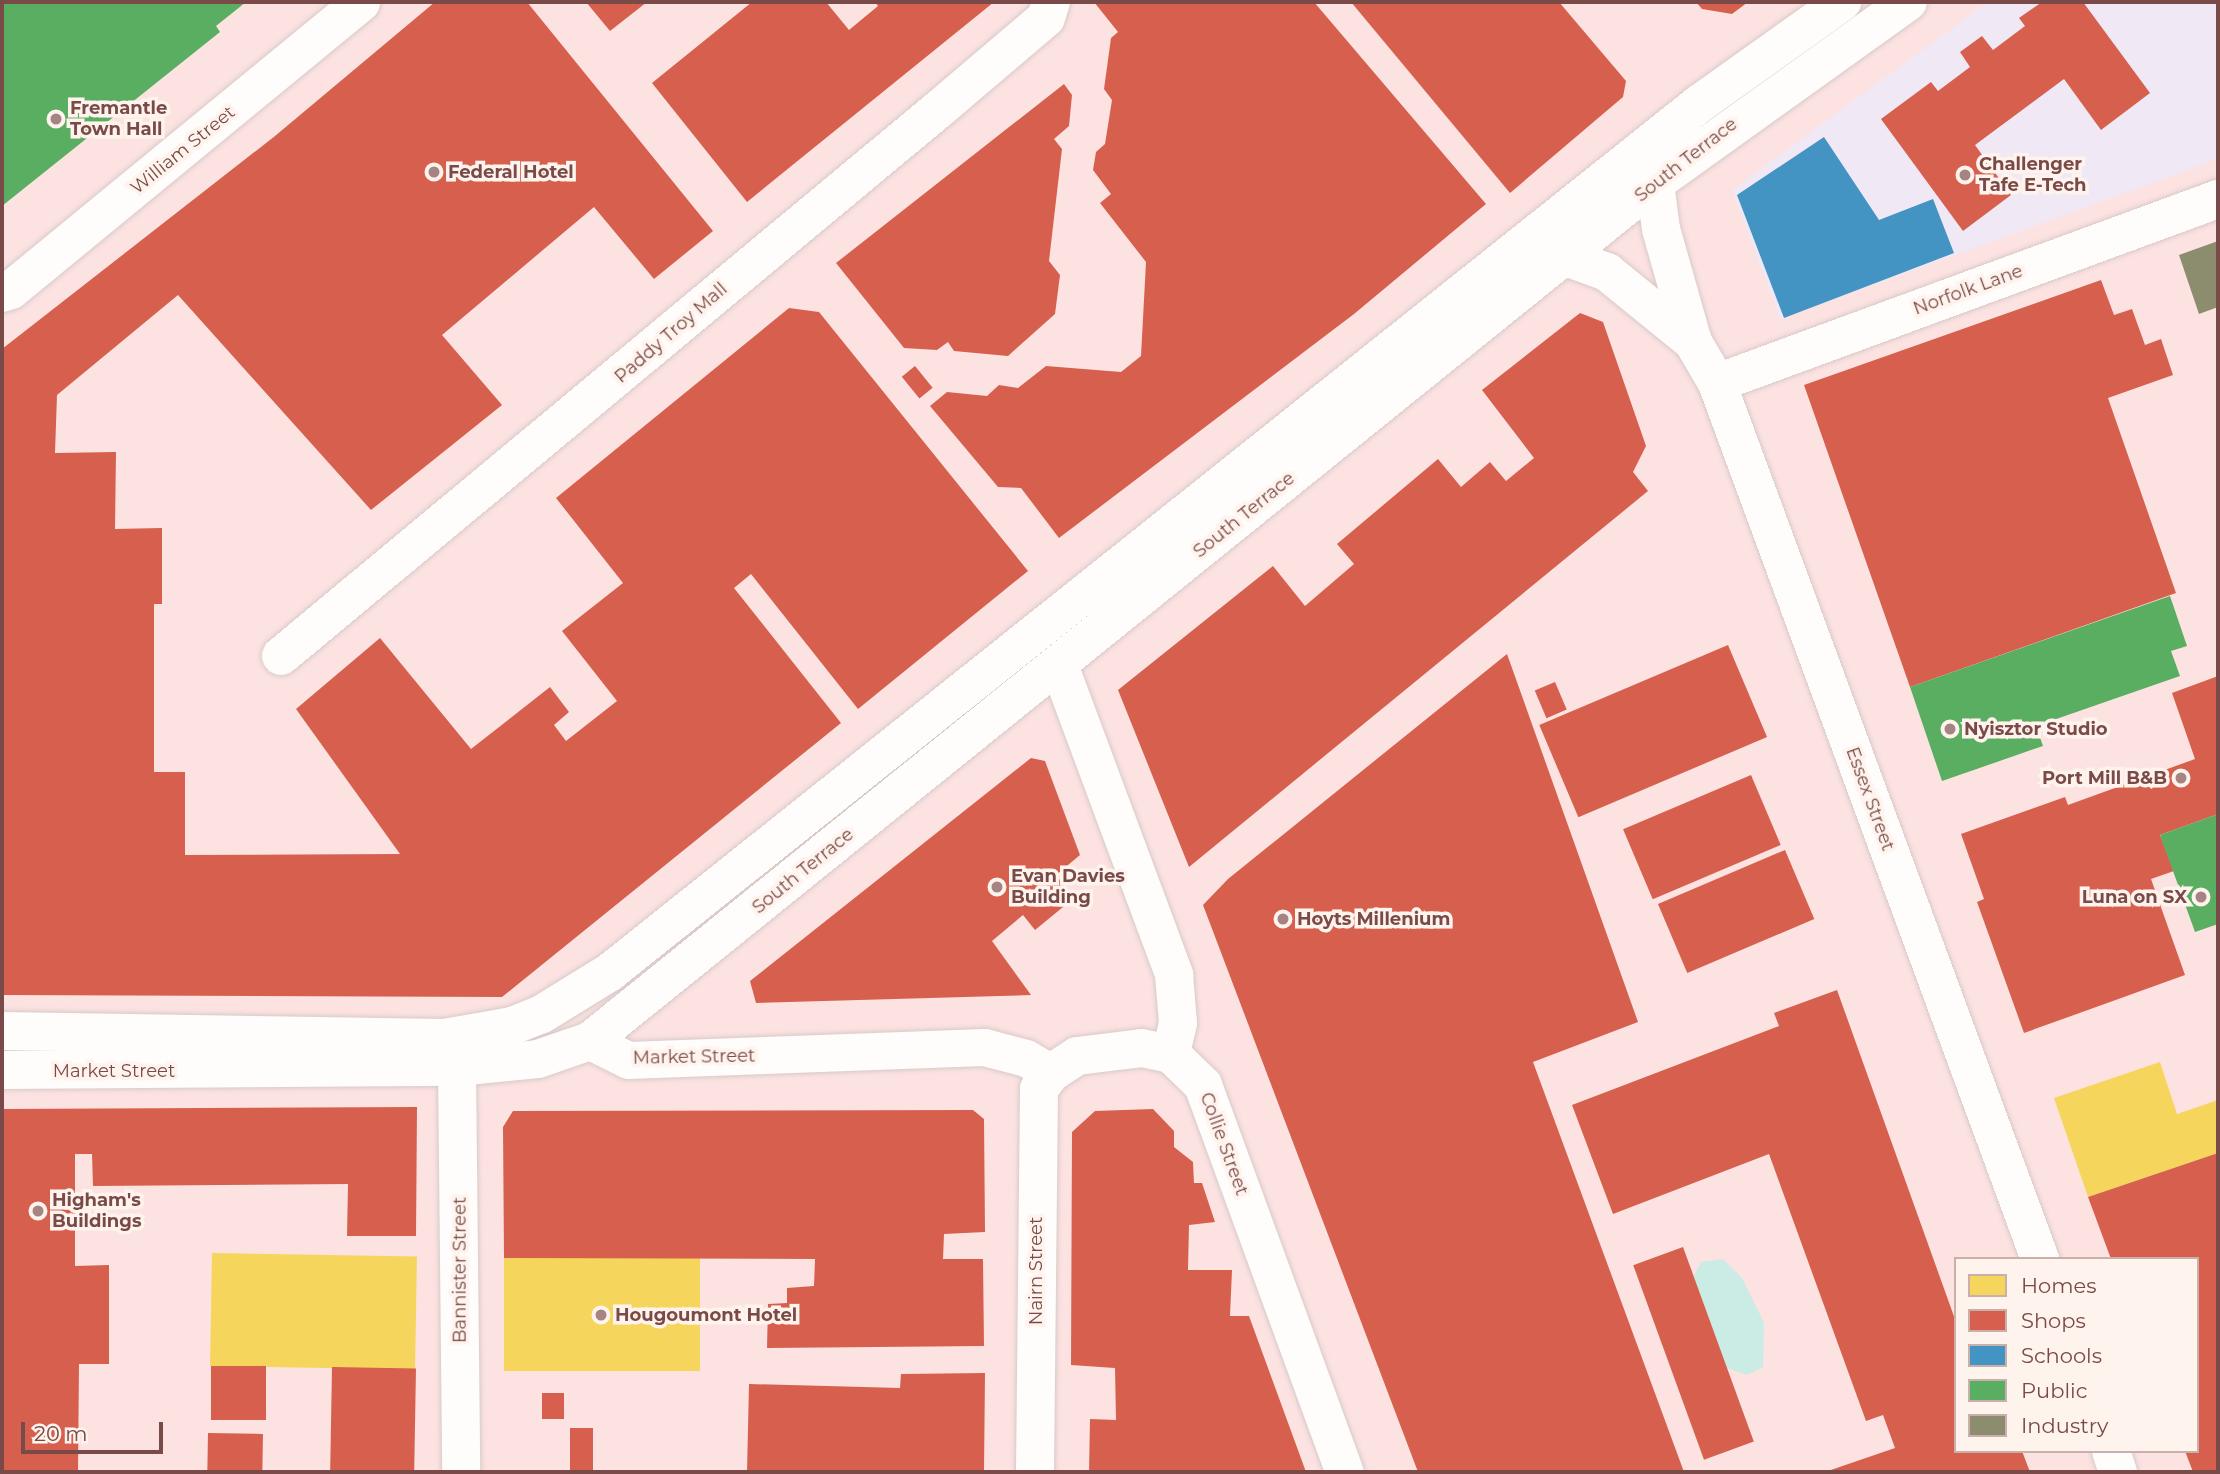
<!DOCTYPE html>
<html>
<head>
<meta charset="utf-8">
<style>
	body { margin:0 }
	#map { position:relative; width:2220px; height:1474px; overflow:hidden; background:#f8efeb; font-family:Montserrat,sans-serif }
	div>[style] { position:absolute }
	.commercial>* { inset:0; background:#fce2e1 }
	.education>* { inset:0; background:#f0e8f4 }
	.water>* { inset:0; background:#cbece4 }
	.homes>* { inset:0; background:#f6d55c; transform-origin:0 0 }
	.shops>* { inset:0; background:#d6604d; transform-origin:0 0 }
	.schools>* { inset:0; background:#4393c3 }
	.public>* { inset:0; background:#5aae61 }
	.industry>* { inset:0; background:#8c8c6e }
	.roads { filter:drop-shadow(0 0 2px #d7cac8) drop-shadow(0 0 2px #d7cac8) }
	.pedestrian>* { height:37px; margin:-18.5px; padding:0 18.5px; transform-origin:18.5px; border-radius:18.5px; background:#fefdfc }
	.minor>* { height:38px; margin:-19px; padding:0 19px; transform-origin:19px; border-radius:19px; background:#fefdfc }
	.tertiary>* { height:38px; margin:-19px; padding:0 19px; transform-origin:19px; border-radius:19px; background:#fefdfc }
	.dots>* { width:19px; height:19px; translate:-50% -50%; box-sizing:border-box; border:4px solid #fff3ed; border-radius:50% }
	span { translate:-50% -50%; white-space:nowrap; text-align:center; line-height:1.15; -webkit-text-stroke:7px #fff3ed; paint-order:stroke }
	.poi-label { font-size:18px; color:#7a4a48; font-weight:700 }
	.left { translate:0 -50%; text-align:left }
	.right { translate:-100% -50%; text-align:right }
	.street-label { font-size:18px; color:#7a4a48 }
	.frame { position:absolute; inset:0; border:4px solid #7a4a48; pointer-events:none }
	.legend { position:absolute; left:1954px; top:1257px; width:245px; height:196px; box-sizing:border-box; background:#fff3ed; border:2px solid #caafab; margin:0; padding:9px 12px; list-style:none; font-size:21px; color:#7a4a48 }
	.legend li { display:flex; align-items:center; gap:14px; height:35px }
	.legend b { width:35px; border:2px solid #caafab }
	.scale { position:absolute; left:21px; top:1422px; width:142px; height:32px; box-sizing:border-box; border:4px solid #7a4a48; border-top:0; padding-left:9px; font-size:21px; line-height:24px; white-space:nowrap; color:#7a4a48; -webkit-text-stroke:5px #fff3ed; paint-order:stroke }
</style>
</head>
<body>
<div id="map">
	<div class="commercial">
		<div style="clip-path:polygon(evenodd,2px 2px,2218px 2px,2218px 1472px,2px 1472px,2px 2px,1956px 1259px,2197px 1259px,2197px 1451px,1956px 1451px,1956px 1259px)"></div>
	</div>
	<div class="education">
		<div style="clip-path:polygon(1988px 2px,2218px 2px,2218px 159px,1780px 319px,1732px 190px)"></div>
	</div>
	<div class="water">
		<div style="clip-path:polygon(1723px 1259px,1742px 1278px,1764px 1323px,1763px 1367px,1747px 1375px,1718px 1365px,1690px 1284px,1701px 1262px)"></div>
	</div>
	<div class="homes">
		<div style="clip-path:polygon(2160px 1062px,2177px 1114px,2218px 1100px,2218px 1153px,2088px 1197px,2054px 1098px)"></div>
		<div style="left:212px;top:1253px;width:205px;height:113px;rotate:1deg"></div>
		<div style="left:504px;top:1258px;width:196px;height:113px"></div>
	</div>
	<div class="shops">
		<div style="clip-path:polygon(435px 2px,527px 2px,713px 231px,654px 279px,594px 207px,442px 335px,502px 405px,371px 510px,178px 295px,57px 395px,55px 453px,116px 452px,115px 529px,162px 528px,162px 604px,154px 604px,154px 772px,185px 772px,185px 855px,400px 854px,296px 709px,380px 638px,471px 749px,550px 687px,569px 712px,554px 725px,566px 741px,617px 701px,562px 631px,623px 583px,556px 498px,789px 308px,819px 312px,1028px 571px,858px 709px,751px 574px,734px 588px,841px 723px,502px 997px,2px 995px,2px 349px,275px 136px)"></div>
		<div style="clip-path:polygon(586px 2px,647px 2px,610px 31px)"></div>
		<div style="clip-path:polygon(752px 2px,826px 2px,849px 30px,878px 6px,875px 2px,994px 2px,747px 202px,652px 83px)"></div>
		<div style="clip-path:polygon(1094px 2px,1314px 2px,1486px 204px,1354px 314px,1059px 538px,1021px 488px,998px 487px,930px 406px,947px 392px,987px 396px,999px 385px,1018px 388px,1046px 366px,1121px 372px,1141px 356px,1146px 262px,1100px 203px,1111px 194px,1093px 170px,1096px 152px,1105px 144px,1112px 100px,1104px 89px,1111px 38px,1118px 32px)"></div>
		<div style="clip-path:polygon(1351px 2px,1559px 2px,1626px 81px,1623px 97px,1510px 193px)"></div>
		<div style="clip-path:polygon(1696px 2px,1748px 2px,1732px 14px,1702px 9px)"></div>
		<div style="clip-path:polygon(2042px 2px,2083px 2px,2150px 93px,2101px 130px,2064px 79px,1975px 145px,2011px 195px,1963px 231px,1881px 119px,1931px 82px,1938px 91px,1970px 67px,1960px 52px,1982px 36px,1993px 50px,2025px 26px,2019px 18px)"></div>
		<div style="clip-path:polygon(1064px 84px,1072px 95px,1069px 126px,1054px 139px,1062px 149px,1049px 261px,1060px 275px,1055px 314px,1008px 356px,954px 351px,948px 342px,937px 350px,904px 348px,836px 263px)"></div>
		<div style="clip-path:polygon(2101px 280px,2114px 315px,2132px 309px,2145px 345px,2161px 339px,2173px 375px,2108px 398px,2176px 593px,1910px 687px,1804px 385px)"></div>
		<div style="clip-path:polygon(1580px 313px,1603px 322px,1646px 446px,1633px 472px,1648px 491px,1189px 867px,1118px 690px,1273px 566px,1305px 606px,1354px 564px,1337px 544px,1438px 459px,1461px 487px,1490px 462px,1506px 481px,1534px 458px,1482px 390px)"></div>
		<div style="left:915px;top:366px;width:28px;height:17px;rotate:51deg"></div>
		<div style="left:1728px;top:645px;width:100px;height:205px;rotate:67deg"></div>
		<div style="clip-path:polygon(1507px 654px,1638px 1022px,1533px 1062px,1684px 1472px,1418px 1472px,1203px 905px,1228px 879px)"></div>
		<div style="clip-path:polygon(2218px 676px,2218px 814px,2160px 835px,2174px 871px,2151px 879px,2185px 975px,2024px 1033px,1977px 902px,1984px 899px,1961px 834px,2065px 797px,2068px 805px,2195px 759px,2172px 693px)"></div>
		<div style="left:1555px;top:682px;width:30px;height:22px;rotate:67deg"></div>
		<div style="clip-path:polygon(1031px 758px,1045px 761px,1080px 855px,1056px 875px,1074px 898px,1035px 930px,1023px 915px,992px 941px,1031px 995px,756px 1003px,750px 981px)"></div>
		<div style="left:1751px;top:775px;width:76px;height:139px;rotate:67deg"></div>
		<div style="left:1785px;top:850px;width:75px;height:138px;rotate:67deg"></div>
		<div style="clip-path:polygon(1837px 990px,1956px 1322px,1956px 1451px,2022px 1451px,2030px 1472px,1825px 1472px,1895px 1448px,1883px 1415px,1866px 1421px,1769px 1154px,1613px 1214px,1572px 1105px,1779px 1026px,1774px 1013px)"></div>
		<div style="clip-path:polygon(417px 1107px,416px 1236px,347px 1236px,348px 1184px,93px 1186px,92px 1154px,75px 1154px,75px 1266px,109px 1265px,109px 1364px,79px 1364px,78px 1472px,2px 1472px,2px 1109px)"></div>
		<div style="clip-path:polygon(1153px 1109px,1174px 1131px,1174px 1147px,1193px 1162px,1194px 1183px,1202px 1183px,1215px 1222px,1189px 1225px,1188px 1270px,1232px 1270px,1230px 1316px,1249px 1316px,1306px 1472px,1089px 1472px,1090px 1419px,1116px 1420px,1115px 1368px,1071px 1365px,1072px 1132px,1095px 1111px)"></div>
		<div style="clip-path:polygon(973px 1110px,984px 1119px,985px 1232px,944px 1234px,943px 1259px,983px 1259px,984px 1346px,767px 1348px,768px 1304px,787px 1303px,787px 1288px,814px 1286px,815px 1259px,504px 1258px,503px 1127px,513px 1111px)"></div>
		<div style="clip-path:polygon(2218px 1153px,2218px 1472px,2193px 1472px,2185px 1451px,2197px 1451px,2197px 1259px,2111px 1259px,2088px 1197px)"></div>
		<div style="left:1683px;top:1247px;width:207px;height:53px;rotate:70deg"></div>
		<div style="left:211px;top:1366px;width:55px;height:54px"></div>
		<div style="left:332px;top:1367px;width:84px;height:105px;rotate:1deg"></div>
		<div style="clip-path:polygon(985px 1373px,984px 1472px,747px 1472px,749px 1384px,900px 1388px,901px 1374px)"></div>
		<div style="left:542px;top:1393px;width:22px;height:26px"></div>
		<div style="left:570px;top:1428px;width:23px;height:44px"></div>
		<div style="left:208px;top:1433px;width:55px;height:39px;rotate:1deg"></div>
	</div>
	<div class="schools">
		<div style="clip-path:polygon(1824px 137px,1879px 220px,1933px 199px,1954px 253px,1784px 318px,1737px 195px)"></div>
	</div>
	<div class="public">
		<div style="clip-path:polygon(2px 2px,246px 2px,216px 26px,220px 32px,2px 206px)"></div>
		<div style="clip-path:polygon(2170px 596px,2187px 646px,2171px 651px,2180px 676px,2036px 726px,2043px 746px,1942px 781px,1910px 687px)"></div>
		<div style="clip-path:polygon(2218px 814px,2218px 924px,2195px 932px,2160px 835px)"></div>
	</div>
	<div class="industry">
		<div style="clip-path:polygon(2218px 241px,2218px 307px,2199px 314px,2179px 255px)"></div>
	</div>
	<div class="roads">
		<div class="pedestrian">
			<div style="left:590px;top:1041px;width:42px;rotate:26.6deg"></div>
			<div style="left:628px;top:1060px;width:356px;rotate:-2.1deg"></div>
			<div style="left:984px;top:1047px;width:43px;rotate:14.7deg"></div>
			<div style="left:1026px;top:1058px;width:29px;rotate:31deg"></div>
		</div>
		<div class="minor">
			<div style="left:1655px;top:183px;width:46px;rotate:82.6deg"></div>
			<div style="left:1661px;top:229px;width:117px;rotate:74.2deg"></div>
			<div style="left:1693px;top:342px;width:48px;rotate:59.7deg"></div>
			<div style="left:1717px;top:383px;width:934px;rotate:69.76deg"></div>
			<div style="left:1563px;top:256px;width:47px;rotate:20deg"></div>
			<div style="left:1607px;top:272px;width:111px;rotate:39.1deg"></div>
			<div style="left:2px;top:293px;width:9px;rotate:-18deg"></div>
			<div style="left:11px;top:290px;width:453px;rotate:-39.4deg"></div>
			<div style="left:1717px;top:383px;width:534px;rotate:-20.17deg"></div>
			<div style="left:281px;top:656px;width:856px;rotate:-39.74deg"></div>
			<div style="left:939px;top:109px;width:140px;rotate:-40.4deg"></div>
			<div style="left:1046px;top:18px;width:17px;rotate:-73deg"></div>
			<div style="left:1059px;top:665px;width:331px;rotate:69.6deg"></div>
			<div style="left:1174px;top:975px;width:48px;rotate:85.2deg"></div>
			<div style="left:1178px;top:1023px;width:32px;rotate:103deg"></div>
			<div style="left:457px;top:1067px;width:405px;rotate:89.4deg"></div>
			<div style="left:2111px;top:1451px;width:22px;rotate:72deg"></div>
			<div style="left:1035px;top:1472px;width:383px;rotate:-89.4deg"></div>
			<div style="left:1039px;top:1089px;width:20px;rotate:-53deg"></div>
			<div style="left:1051px;top:1073px;width:31px;rotate:-33deg"></div>
			<div style="left:1077px;top:1056px;width:65px;rotate:-7deg"></div>
			<div style="left:1142px;top:1048px;width:30px;rotate:12deg"></div>
			<div style="left:1171px;top:1054px;width:45px;rotate:44.1deg"></div>
			<div style="left:1203px;top:1085px;width:412px;rotate:69.9deg"></div>
		</div>
		<div class="tertiary">
			<div style="left:2px;top:1031px;width:442px;rotate:0.9deg"></div>
			<div style="left:444px;top:1038px;width:69px;rotate:-10deg"></div>
			<div style="left:512px;top:1026px;width:32px;rotate:-22deg"></div>
			<div style="left:542px;top:1014px;width:80px;rotate:-31.7deg"></div>
			<div style="left:610px;top:972px;width:1393px;rotate:-38.56deg"></div>
			<div style="left:1699px;top:104px;width:176px;rotate:-35.5deg"></div>
			<div style="left:2px;top:1070px;width:455px;rotate:-0.4deg"></div>
			<div style="left:457px;top:1067px;width:81px;rotate:-5.6deg"></div>
			<div style="left:538px;top:1059px;width:55px;rotate:-19.1deg"></div>
			<div style="left:590px;top:1041px;width:1368px;rotate:-38.86deg"></div>
			<div style="left:1655px;top:183px;width:311px;rotate:-35.6deg"></div>
		</div>
	</div>
	<div class="dots">
		<div style="left:56px;top:119px;background:#a68481"></div>
		<div style="left:434px;top:172px;background:#a68481"></div>
		<div style="left:1965px;top:175px;background:#a68481"></div>
		<div style="left:1950px;top:729px;background:#a68481"></div>
		<div style="left:2181px;top:778px;background:#a68481"></div>
		<div style="left:997px;top:887px;background:#a68481"></div>
		<div style="left:2201px;top:897px;background:#a68481"></div>
		<div style="left:1283px;top:919px;background:#a68481"></div>
		<div style="left:38px;top:1211px;background:#a68481"></div>
		<div style="left:601px;top:1315px;background:#a68481"></div>
	</div>
	<div class="poi-label">
		<span class="left" style="left:70px;top:119px">Fremantle<br>Town Hall</span>
		<span class="left" style="left:1979px;top:175px">Challenger<br>Tafe E-Tech</span>
		<span class="left" style="left:448px;top:172px">Federal Hotel</span>
		<span class="left" style="left:1964px;top:729px">Nyisztor Studio</span>
		<span class="right" style="left:2167px;top:778px">Port Mill B&amp;B</span>
		<span class="left" style="left:1011px;top:887px">Evan Davies<br>Building</span>
		<span class="right" style="left:2187px;top:897px">Luna on SX</span>
		<span class="left" style="left:1297px;top:919px">Hoyts Millenium</span>
		<span class="left" style="left:52px;top:1211px">Higham's<br>Buildings</span>
		<span class="left" style="left:615px;top:1315px">Hougoumont Hotel</span>
	</div>
	<div class="street-label">
		<span style="left:183px;top:150px;rotate:-39deg">William Street</span>
		<span style="left:1686px;top:160px;rotate:-38deg">South Terrace</span>
		<span style="left:1968px;top:290px;rotate:-20deg">Norfolk Lane</span>
		<span style="left:671px;top:333px;rotate:-41deg">Paddy Troy Mall</span>
		<span style="left:1244px;top:515px;rotate:-39deg">South Terrace</span>
		<span style="left:1870px;top:799px;rotate:70deg">Essex Street</span>
		<span style="left:803px;top:871px;rotate:-39deg">South Terrace</span>
		<span style="left:694px;top:1057px;rotate:-1deg">Market Street</span>
		<span style="left:114px;top:1071px">Market Street</span>
		<span style="left:1224px;top:1144px;rotate:70deg">Collie Street</span>
		<span style="left:460px;top:1270px;rotate:-90deg">Bannister Street</span>
		<span style="left:1036px;top:1271px;rotate:-90deg">Nairn Street</span>
	</div>
	<div class="frame"></div>
	<ul class="legend">
	<li><b style="height:19px;background:#f6d55c"></b>Homes</li>
	<li><b style="height:19px;background:#d6604d"></b>Shops</li>
	<li><b style="height:19px;background:#4393c3"></b>Schools</li>
	<li><b style="height:19px;background:#5aae61"></b>Public</li>
	<li><b style="height:19px;background:#8c8c6e"></b>Industry</li>
	</ul>
	<div class="scale">20 m</div>
</div>
</body>
</html>
